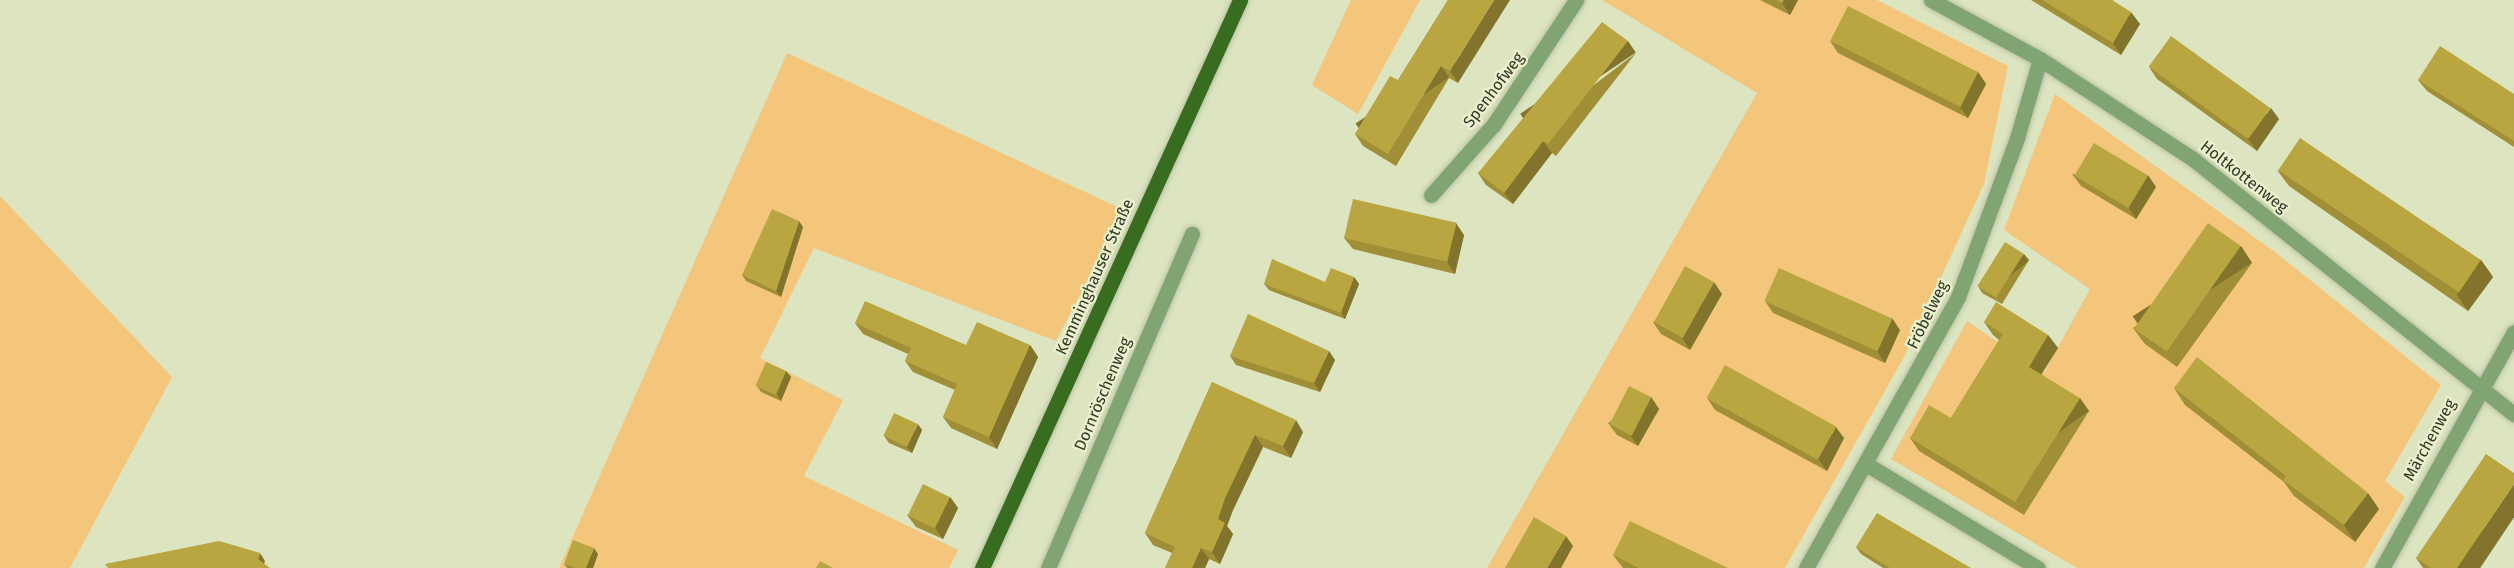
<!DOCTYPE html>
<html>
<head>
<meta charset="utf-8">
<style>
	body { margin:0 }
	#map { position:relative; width:2514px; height:568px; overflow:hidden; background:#dce4c0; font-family:"Fira Sans",sans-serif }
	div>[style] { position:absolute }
	.green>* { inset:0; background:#f3c67c }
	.roads { filter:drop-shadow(0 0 2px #bac1a2) drop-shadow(0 0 2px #bac1a2) }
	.minor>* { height:15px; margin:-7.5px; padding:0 7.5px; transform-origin:7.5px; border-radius:7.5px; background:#80a472 }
	.major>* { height:15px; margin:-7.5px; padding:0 7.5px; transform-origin:7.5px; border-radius:7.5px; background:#386d1f }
	.wall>* { inset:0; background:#a08f37 }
	.shaded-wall>* { inset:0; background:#82742d; transform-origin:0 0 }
	.building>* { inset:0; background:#baa640; transform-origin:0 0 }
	span { translate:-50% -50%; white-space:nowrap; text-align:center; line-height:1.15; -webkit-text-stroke:4.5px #e9f1cd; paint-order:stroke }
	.street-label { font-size:16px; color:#333628 }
</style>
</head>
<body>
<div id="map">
	<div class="green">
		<div style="clip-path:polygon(1351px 0,1420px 0,1358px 114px,1312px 85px)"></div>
		<div style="clip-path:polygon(1602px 0,1877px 0,2008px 66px,1984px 184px,1904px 357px,1785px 568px,1487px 568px,1757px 93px)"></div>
		<div style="clip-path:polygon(787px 53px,1124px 210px,1056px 341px,814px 248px,760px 358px,843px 400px,804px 476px,958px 550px,949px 568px,559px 568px)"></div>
		<div style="clip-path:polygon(2055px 94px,2275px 252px,2441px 385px,2385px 481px,2405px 497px,2364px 568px,2077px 568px,1891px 459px,1967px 321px,2044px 373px,2090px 289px,2004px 230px)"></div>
		<div style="clip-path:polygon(0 196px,172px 377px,70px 568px,0 568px)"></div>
	</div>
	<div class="roads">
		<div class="minor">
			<div style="left:1931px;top:0;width:124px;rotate:28.4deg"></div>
			<div style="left:2040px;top:59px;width:183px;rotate:33.2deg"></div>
			<div style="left:2193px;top:159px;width:410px;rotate:38.5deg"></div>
			<div style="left:1431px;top:195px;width:95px;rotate:-48.4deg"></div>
			<div style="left:1494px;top:124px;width:149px;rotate:-56.5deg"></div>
			<div style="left:1866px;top:464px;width:201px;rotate:31.2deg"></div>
			<div style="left:1048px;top:568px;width:364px;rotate:-66.7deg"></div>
			<div style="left:1806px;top:568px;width:311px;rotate:-60.7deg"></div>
			<div style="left:1958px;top:297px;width:170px;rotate:-69.6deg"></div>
			<div style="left:2017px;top:138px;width:82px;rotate:-73.8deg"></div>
			<div style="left:2382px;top:568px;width:270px;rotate:-60.8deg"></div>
		</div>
		<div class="major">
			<div style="left:982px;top:568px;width:624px;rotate:-65.57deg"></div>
		</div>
	</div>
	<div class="wall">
		<div style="clip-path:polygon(1448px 0,1458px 83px,1449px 78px,1396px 166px,1363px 146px,1355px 134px,1398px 80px)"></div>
		<div style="clip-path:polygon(1760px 0,1798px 0,1790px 15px)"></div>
		<div style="clip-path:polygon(2031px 0,2112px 0,2140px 24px,2121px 55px)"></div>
		<div style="clip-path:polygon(1830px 41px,1978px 72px,1986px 84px,1968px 118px,1838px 53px)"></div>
		<div style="clip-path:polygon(1636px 53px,1556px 156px,1552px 153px,1513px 204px,1486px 185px,1478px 173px)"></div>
		<div style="clip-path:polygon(2149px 67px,2279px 119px,2257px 151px,2157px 79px)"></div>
		<div style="clip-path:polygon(2418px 80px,2514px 94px,2514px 147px,2427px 91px)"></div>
		<div style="clip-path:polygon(2277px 170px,2481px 260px,2493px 277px,2468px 311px,2289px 186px)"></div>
		<div style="clip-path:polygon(2072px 174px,2156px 187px,2136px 219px,2081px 186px)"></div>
		<div style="clip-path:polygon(803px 227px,781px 297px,746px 281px,742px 275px)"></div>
		<div style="clip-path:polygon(1464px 235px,1455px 274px,1353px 249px,1344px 238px)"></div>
		<div style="clip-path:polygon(2241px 246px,2252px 263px,2177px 367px,2145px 344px,2133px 328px)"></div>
		<div style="clip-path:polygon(2029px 260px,2002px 304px,1982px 293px,1978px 286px)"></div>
		<div style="clip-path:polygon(1354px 277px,1359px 284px,1345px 319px,1269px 290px,1264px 284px,1325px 282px)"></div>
		<div style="clip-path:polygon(1722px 294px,1690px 350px,1661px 334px,1653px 322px)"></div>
		<div style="clip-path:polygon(1765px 301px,1900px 330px,1885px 363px,1773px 313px)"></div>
		<div style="clip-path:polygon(1984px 322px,2048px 335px,2058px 348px,2041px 374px,2089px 411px,2024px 515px,1919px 451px,1910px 438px,1951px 418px,1999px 340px,1993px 335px)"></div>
		<div style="clip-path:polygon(855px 323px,966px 345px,1030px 345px,1038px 357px,997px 449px,951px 428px,943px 417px,955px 390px,913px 372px,905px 361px,908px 354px,863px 334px)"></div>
		<div style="clip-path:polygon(1230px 356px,1335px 360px,1320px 392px,1236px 365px)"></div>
		<div style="clip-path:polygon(786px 371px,791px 377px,781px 401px,761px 392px,757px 386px)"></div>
		<div style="clip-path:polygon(1212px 382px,1303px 432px,1291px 458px,1263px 447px,1233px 510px,1227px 526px,1233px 534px,1220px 564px,1209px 559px,1205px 568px,1165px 568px,1172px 553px,1153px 545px,1145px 533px)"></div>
		<div style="clip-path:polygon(2174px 388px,2379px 509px,2355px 542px,2294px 496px,2284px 482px,2185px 405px)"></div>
		<div style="clip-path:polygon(1651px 397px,1659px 409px,1638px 446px,1617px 435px,1608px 423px)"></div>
		<div style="clip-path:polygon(1707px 398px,1844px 438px,1827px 471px,1715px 410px)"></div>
		<div style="clip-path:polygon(922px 430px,912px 453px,889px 443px,884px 436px)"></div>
		<div style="clip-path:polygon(950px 497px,958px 508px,943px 539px,916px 527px,907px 515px)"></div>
		<div style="clip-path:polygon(2514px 517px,2480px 568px,2423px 568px,2416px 558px)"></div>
		<div style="clip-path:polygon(1856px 547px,1971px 568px,1883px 568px,1861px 554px)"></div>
		<div style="clip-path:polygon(598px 554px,593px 568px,567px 568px,564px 564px)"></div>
		<div style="clip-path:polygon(1613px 555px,1728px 568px,1623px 568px)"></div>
	</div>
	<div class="shaded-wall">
		<div style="clip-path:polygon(1494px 0,1510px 0,1458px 83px,1450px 71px)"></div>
		<div style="clip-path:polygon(1784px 0,1798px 0,1790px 15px,1782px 3px)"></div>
		<div style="clip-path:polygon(2131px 12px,2140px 24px,2121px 55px,2113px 43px)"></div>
		<div style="left:1628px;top:41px;width:14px;height:130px;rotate:56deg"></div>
		<div style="left:1441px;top:66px;width:14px;height:103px;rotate:56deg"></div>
		<div style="clip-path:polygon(1978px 72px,1986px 84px,1968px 118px,1960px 107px)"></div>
		<div style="clip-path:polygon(2271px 108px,2279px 119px,2257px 151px,2248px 139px)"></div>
		<div style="clip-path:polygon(1543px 141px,1552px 153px,1513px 204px,1504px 193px)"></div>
		<div style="clip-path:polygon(2148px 175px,2156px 187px,2136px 219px,2128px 207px)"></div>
		<div style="clip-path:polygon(799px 221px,803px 227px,781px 297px,776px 291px)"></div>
		<div style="clip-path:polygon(1456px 223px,1464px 235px,1455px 274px,1447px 262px)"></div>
		<div style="left:2241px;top:246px;width:20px;height:129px;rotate:57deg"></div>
		<div style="left:2024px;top:254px;width:8px;height:52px;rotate:50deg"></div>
		<div style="clip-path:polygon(2481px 260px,2493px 277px,2468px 311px,2457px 295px)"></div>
		<div style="clip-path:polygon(1354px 277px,1359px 284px,1345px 319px,1341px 313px)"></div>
		<div style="clip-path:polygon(1714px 282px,1722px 294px,1690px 350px,1682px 338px)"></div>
		<div style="clip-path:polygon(1892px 318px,1900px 330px,1885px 363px,1877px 351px)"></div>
		<div style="clip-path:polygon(2048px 335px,2058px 348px,2038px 380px,2029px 367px)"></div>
		<div style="clip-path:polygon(1030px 345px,1038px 357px,997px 449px,989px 437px)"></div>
		<div style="clip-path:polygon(1329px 351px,1335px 360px,1320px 392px,1314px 383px)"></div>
		<div style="clip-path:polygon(786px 371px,791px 377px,781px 401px,777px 394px)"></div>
		<div style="clip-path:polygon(1651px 397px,1659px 409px,1638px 446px,1630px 435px)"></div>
		<div style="left:2080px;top:398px;width:16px;height:123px;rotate:55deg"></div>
		<div style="clip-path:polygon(1296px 420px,1303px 432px,1291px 458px,1283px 446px)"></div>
		<div style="clip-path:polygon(918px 424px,922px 430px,912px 453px,907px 447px)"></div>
		<div style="clip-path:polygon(1836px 427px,1844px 438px,1827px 471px,1818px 459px)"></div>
		<div style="clip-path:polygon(1255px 435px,1263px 447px,1233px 510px,1227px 526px,1233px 534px,1220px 564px,1212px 552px,1218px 519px,1225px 498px)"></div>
		<div style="clip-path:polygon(2514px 484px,2514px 517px,2480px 568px,2457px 568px)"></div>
		<div style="clip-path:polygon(2368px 493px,2379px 509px,2355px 542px,2344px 525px)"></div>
		<div style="clip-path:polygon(950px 497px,958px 508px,943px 539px,935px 528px)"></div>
		<div style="clip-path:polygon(1566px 536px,1573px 546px,1561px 568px,1547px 568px)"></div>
		<div style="clip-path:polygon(594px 548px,598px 554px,593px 568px,586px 568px)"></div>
		<div style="clip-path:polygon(1201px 548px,1209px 559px,1205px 568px,1192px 568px)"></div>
		<div style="clip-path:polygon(260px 553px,265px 561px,263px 567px,258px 559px)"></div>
	</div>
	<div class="building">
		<div style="clip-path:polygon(1448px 0,1494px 0,1450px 71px,1441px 66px,1388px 154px,1355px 134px,1390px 76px,1398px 80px)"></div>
		<div style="clip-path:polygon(1776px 0,1784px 0,1782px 3px)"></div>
		<div style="clip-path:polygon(2042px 0,2112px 0,2131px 12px,2113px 43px)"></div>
		<div style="left:1848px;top:6px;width:146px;height:39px;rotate:27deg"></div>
		<div style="clip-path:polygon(1602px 22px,1628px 41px,1548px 144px,1543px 141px,1504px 193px,1478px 173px)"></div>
		<div style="left:2171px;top:36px;width:123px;height:38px;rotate:36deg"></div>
		<div style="clip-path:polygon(2440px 46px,2514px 94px,2514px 141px,2418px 80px)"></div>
		<div style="left:2300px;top:138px;width:218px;height:39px;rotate:34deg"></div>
		<div style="left:2094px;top:143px;width:63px;height:38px;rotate:31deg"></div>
		<div style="left:1353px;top:199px;width:106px;height:40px;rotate:13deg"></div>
		<div style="clip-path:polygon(772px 209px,799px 221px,776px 291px,742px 275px)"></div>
		<div style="left:2208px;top:223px;width:40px;height:129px;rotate:35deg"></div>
		<div style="left:2005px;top:242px;width:22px;height:52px;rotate:32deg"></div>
		<div style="clip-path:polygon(1272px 259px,1325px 282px,1331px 268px,1354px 277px,1341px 313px,1264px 284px)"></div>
		<div style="left:1685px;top:266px;width:33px;height:64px;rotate:29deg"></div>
		<div style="left:1779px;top:268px;width:124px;height:36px;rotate:24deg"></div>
		<div style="clip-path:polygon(865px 301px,966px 345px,977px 322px,1030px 345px,989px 437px,943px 417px,957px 384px,905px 361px,911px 348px,855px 323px)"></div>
		<div style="clip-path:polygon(1996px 302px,2048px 335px,2029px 367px,2080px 398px,2015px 502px,1910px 438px,1929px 405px,1951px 418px,2003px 334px,1984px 322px)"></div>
		<div style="clip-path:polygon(1248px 314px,1329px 351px,1314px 383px,1230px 356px)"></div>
		<div style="clip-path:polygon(2197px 357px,2368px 493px,2344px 525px,2283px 480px,2286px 476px,2174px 388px)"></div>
		<div style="left:766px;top:362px;width:22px;height:26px;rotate:24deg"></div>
		<div style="left:1725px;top:365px;width:127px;height:38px;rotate:29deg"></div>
		<div style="clip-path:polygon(1212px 382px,1296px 420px,1283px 446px,1255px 435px,1225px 498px,1218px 519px,1225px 523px,1212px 552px,1201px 548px,1192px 568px,1165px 568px,1175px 547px,1145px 533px)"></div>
		<div style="left:1629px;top:386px;width:25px;height:43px;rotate:27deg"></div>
		<div style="left:894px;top:413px;width:26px;height:25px;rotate:25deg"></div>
		<div style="clip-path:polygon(2486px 454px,2514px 473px,2514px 484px,2457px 568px,2431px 568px,2416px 558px)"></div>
		<div style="left:923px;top:484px;width:30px;height:35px;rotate:26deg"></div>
		<div style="clip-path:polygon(1877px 513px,1971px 568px,1890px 568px,1856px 547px)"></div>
		<div style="clip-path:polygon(1534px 517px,1566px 536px,1547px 568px,1505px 568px)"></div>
		<div style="clip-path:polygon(1630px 521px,1728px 568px,1639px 568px,1613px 555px)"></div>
		<div style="clip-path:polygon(573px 540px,594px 548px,586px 568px,575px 568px,564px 564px)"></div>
		<div style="clip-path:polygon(219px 541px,260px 553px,258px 559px,270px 568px,108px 568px,105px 564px)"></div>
		<div style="clip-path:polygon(820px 561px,833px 568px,816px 568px)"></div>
	</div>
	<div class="street-label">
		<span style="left:1494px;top:90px;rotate:-53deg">Spenhofweg</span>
		<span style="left:2244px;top:177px;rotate:38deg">Holtkottenweg</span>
		<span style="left:1095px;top:277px;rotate:-66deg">Kemminghauser Straße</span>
		<span style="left:1928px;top:315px;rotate:-64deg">Fröbelweg</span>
		<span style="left:1103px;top:394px;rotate:-67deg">Dornröschenweg</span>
		<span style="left:2430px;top:440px;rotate:-61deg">Märchenweg</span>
	</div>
</div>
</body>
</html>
